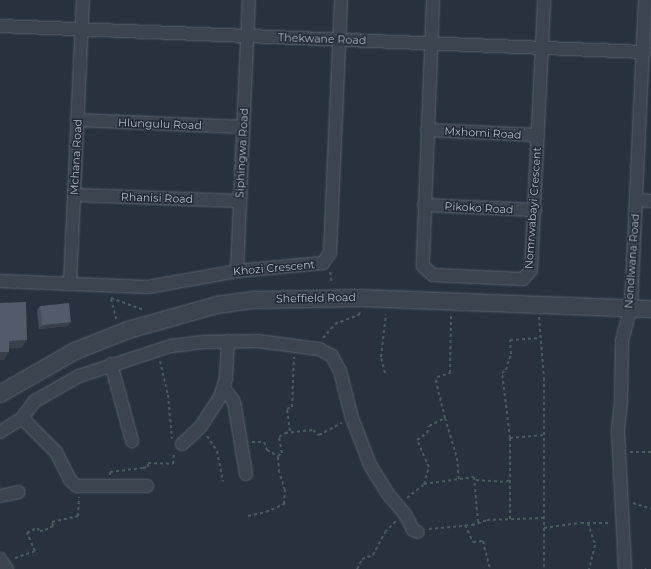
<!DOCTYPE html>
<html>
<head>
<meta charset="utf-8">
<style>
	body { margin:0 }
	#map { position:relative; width:651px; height:569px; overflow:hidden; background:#28323f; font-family:Montserrat,sans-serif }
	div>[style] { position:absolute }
	.path>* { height:2px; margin-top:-1px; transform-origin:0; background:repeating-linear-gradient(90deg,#485b5d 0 3px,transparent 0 6px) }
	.roads { filter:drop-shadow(0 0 1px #59626d) drop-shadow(0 0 1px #59626d) }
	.minor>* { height:12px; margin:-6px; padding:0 6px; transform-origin:6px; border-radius:6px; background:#3b444f }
	.tertiary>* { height:16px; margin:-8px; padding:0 8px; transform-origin:8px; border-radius:8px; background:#3b444f }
	.wall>* { inset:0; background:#464e5b }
	.shaded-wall>* { inset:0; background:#39404a }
	.building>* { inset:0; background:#515b6a; transform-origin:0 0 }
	span { translate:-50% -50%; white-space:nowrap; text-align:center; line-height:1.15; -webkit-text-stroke:3px #202935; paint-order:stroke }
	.street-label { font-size:11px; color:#b8bfca }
</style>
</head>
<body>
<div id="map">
	<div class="path">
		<div style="left:330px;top:272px;width:12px;rotate:81deg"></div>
		<div style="left:111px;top:298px;width:35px;rotate:20deg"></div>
		<div style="left:111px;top:299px;width:23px;rotate:75deg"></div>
		<div style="left:539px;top:317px;width:61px;rotate:85.3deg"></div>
		<div style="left:544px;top:378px;width:191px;rotate:90deg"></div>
		<div style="left:323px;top:338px;width:18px;rotate:-49deg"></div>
		<div style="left:335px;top:324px;width:26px;rotate:-21deg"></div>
		<div style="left:359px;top:315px;width:3px;rotate:-72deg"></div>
		<div style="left:160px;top:361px;width:35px;rotate:77deg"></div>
		<div style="left:168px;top:395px;width:44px;rotate:84.8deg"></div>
		<div style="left:385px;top:373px;width:16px;rotate:-104deg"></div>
		<div style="left:381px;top:357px;width:43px;rotate:-83.4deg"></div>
		<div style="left:445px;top:418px;width:42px;rotate:73.3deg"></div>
		<div style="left:457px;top:458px;width:21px;rotate:85deg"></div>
		<div style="left:290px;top:431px;width:22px;rotate:-98deg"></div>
		<div style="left:287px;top:409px;width:5px;rotate:-22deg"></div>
		<div style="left:292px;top:407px;width:50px;rotate:-87.7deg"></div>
		<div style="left:207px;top:436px;width:18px;rotate:56deg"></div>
		<div style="left:217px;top:451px;width:31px;rotate:79deg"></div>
		<div style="left:510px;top:438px;width:33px;rotate:-5deg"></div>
		<div style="left:252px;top:442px;width:12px"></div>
		<div style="left:264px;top:442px;width:9px;rotate:69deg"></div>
		<div style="left:267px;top:450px;width:13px;rotate:29deg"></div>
		<div style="left:278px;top:456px;width:5px;rotate:-37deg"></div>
		<div style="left:282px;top:453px;width:16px;rotate:-101deg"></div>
		<div style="left:279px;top:437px;width:7px;rotate:-34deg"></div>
		<div style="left:285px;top:433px;width:28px;rotate:-6deg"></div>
		<div style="left:313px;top:430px;width:8px;rotate:40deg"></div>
		<div style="left:319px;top:435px;width:26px;rotate:-28deg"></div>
		<div style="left:630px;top:452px;width:21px"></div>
		<div style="left:110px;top:475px;width:3px;rotate:-90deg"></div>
		<div style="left:110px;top:472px;width:33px;rotate:-7deg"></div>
		<div style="left:143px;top:468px;width:5px;rotate:-11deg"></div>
		<div style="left:148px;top:467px;width:4px;rotate:-90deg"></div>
		<div style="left:148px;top:463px;width:25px;rotate:2deg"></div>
		<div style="left:173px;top:464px;width:12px;rotate:-85deg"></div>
		<div style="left:476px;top:480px;width:30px;rotate:4deg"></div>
		<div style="left:506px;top:482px;width:5px;rotate:-37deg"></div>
		<div style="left:424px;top:484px;width:50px;rotate:-8deg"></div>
		<div style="left:474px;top:477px;width:45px;rotate:84.9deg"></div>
		<div style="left:407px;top:498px;width:22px;rotate:-39deg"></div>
		<div style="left:424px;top:484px;width:18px;rotate:-74deg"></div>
		<div style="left:429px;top:467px;width:30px;rotate:-114deg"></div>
		<div style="left:417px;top:440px;width:12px;rotate:-35deg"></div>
		<div style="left:427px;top:433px;width:7px;rotate:-74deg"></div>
		<div style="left:429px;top:426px;width:18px;rotate:-27deg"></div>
		<div style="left:445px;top:418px;width:36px;rotate:-104deg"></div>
		<div style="left:436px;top:383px;width:6px;rotate:-81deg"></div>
		<div style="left:437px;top:377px;width:14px;rotate:-17deg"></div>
		<div style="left:450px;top:373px;width:58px;rotate:-89deg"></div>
		<div style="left:633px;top:503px;width:19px;rotate:18deg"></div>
		<div style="left:248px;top:516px;width:18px;rotate:-13deg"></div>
		<div style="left:266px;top:512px;width:20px;rotate:-24deg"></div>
		<div style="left:284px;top:504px;width:14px;rotate:-86deg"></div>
		<div style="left:285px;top:490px;width:19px;rotate:-108deg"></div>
		<div style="left:279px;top:472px;width:16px;rotate:-94deg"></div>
		<div style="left:510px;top:519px;width:81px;rotate:-90deg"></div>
		<div style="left:510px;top:438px;width:65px;rotate:-97deg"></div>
		<div style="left:502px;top:373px;width:5px;rotate:-37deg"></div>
		<div style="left:506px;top:370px;width:17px;rotate:-73deg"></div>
		<div style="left:511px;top:354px;width:14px;rotate:-94deg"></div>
		<div style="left:510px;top:340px;width:30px;rotate:-4deg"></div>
		<div style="left:588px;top:523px;width:23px;rotate:72deg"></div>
		<div style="left:595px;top:545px;width:25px;rotate:104deg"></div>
		<div style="left:465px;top:525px;width:19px;rotate:65deg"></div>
		<div style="left:473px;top:542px;width:10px;rotate:-6deg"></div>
		<div style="left:483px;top:541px;width:29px;rotate:76deg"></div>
		<div style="left:544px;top:528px;width:37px;rotate:-8deg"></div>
		<div style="left:581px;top:523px;width:30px"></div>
		<div style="left:429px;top:529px;width:43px;rotate:-5.3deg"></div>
		<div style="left:472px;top:525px;width:16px;rotate:-18deg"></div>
		<div style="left:487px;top:520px;width:57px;rotate:-2deg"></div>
		<div style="left:15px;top:558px;width:21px;rotate:-19deg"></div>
		<div style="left:35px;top:551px;width:20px;rotate:-114deg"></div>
		<div style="left:27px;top:533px;width:11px;rotate:-27deg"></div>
		<div style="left:37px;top:528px;width:4px;rotate:45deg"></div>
		<div style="left:40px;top:531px;width:5px;rotate:-11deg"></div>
		<div style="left:45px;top:530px;width:9px;rotate:-27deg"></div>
		<div style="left:53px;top:526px;width:4px;rotate:-104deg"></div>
		<div style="left:52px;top:522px;width:27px;rotate:-13deg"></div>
		<div style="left:78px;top:516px;width:19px;rotate:-87deg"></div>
		<div style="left:357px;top:569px;width:11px;rotate:-63deg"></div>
		<div style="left:362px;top:559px;width:12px;rotate:-20deg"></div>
		<div style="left:373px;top:555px;width:26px;rotate:-62deg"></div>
		<div style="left:385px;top:532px;width:16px;rotate:-45deg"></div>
		<div style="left:645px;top:569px;width:1px"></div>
	</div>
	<div class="roads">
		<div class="minor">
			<div style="left:433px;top:0;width:266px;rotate:92.2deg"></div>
			<div style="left:423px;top:266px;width:13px;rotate:42deg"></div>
			<div style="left:433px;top:275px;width:90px;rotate:2.5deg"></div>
			<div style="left:523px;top:279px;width:12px;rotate:-48deg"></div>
			<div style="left:531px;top:270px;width:270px;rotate:-87.2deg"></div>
			<div style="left:0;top:26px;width:645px;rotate:2.31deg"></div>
			<div style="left:77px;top:120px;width:166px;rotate:2.4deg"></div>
			<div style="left:427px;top:130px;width:111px;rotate:2.6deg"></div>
			<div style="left:74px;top:195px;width:166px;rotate:2.1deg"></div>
			<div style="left:637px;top:200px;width:14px;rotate:4deg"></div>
			<div style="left:424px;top:205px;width:111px;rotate:2.6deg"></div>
			<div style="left:237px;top:271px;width:271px;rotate:-87.5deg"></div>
			<div style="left:0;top:281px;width:148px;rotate:2.3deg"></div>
			<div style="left:148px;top:287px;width:90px;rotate:-10.2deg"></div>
			<div style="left:237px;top:271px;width:86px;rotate:-5.3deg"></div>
			<div style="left:323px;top:263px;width:12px;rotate:-55deg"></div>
			<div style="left:330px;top:253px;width:253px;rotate:-87.5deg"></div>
			<div style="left:70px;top:284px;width:284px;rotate:-87.4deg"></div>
			<div style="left:111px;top:364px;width:80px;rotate:74.7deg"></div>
			<div style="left:224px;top:388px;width:17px;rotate:54deg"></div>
			<div style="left:234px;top:402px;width:73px;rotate:80.5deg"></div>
			<div style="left:22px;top:418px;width:48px;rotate:45deg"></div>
			<div style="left:56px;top:452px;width:31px;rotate:63deg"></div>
			<div style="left:70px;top:480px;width:9px;rotate:41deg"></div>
			<div style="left:77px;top:486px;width:70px"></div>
			<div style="left:0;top:432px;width:26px;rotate:-32deg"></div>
			<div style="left:22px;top:418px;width:21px;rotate:-53deg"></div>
			<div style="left:35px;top:401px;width:51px;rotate:-29.6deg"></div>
			<div style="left:79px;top:376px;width:97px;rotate:-18.1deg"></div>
			<div style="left:171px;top:346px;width:33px;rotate:-7deg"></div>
			<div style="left:204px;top:342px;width:54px;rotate:-1.1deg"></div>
			<div style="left:258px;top:341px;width:62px;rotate:7.5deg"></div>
			<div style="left:319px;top:349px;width:15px;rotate:28deg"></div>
			<div style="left:332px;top:356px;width:17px;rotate:62deg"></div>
			<div style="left:340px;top:371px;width:49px;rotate:75.7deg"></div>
			<div style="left:352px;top:418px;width:50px;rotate:69deg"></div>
			<div style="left:370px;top:465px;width:34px;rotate:58deg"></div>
			<div style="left:388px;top:494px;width:26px;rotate:50deg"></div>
			<div style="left:405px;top:514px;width:18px;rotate:63deg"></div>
			<div style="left:413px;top:530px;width:5px;rotate:22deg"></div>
			<div style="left:182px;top:444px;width:26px;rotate:-43deg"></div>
			<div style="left:201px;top:426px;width:35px;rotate:-57deg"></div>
			<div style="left:220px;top:397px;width:20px;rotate:-72deg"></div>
			<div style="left:226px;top:378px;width:37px;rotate:-87deg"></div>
			<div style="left:0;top:496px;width:19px;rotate:-12deg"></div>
			<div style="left:0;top:559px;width:12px;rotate:55deg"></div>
			<div style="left:625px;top:569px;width:139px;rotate:-92.9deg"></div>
			<div style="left:618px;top:430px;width:31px;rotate:-84deg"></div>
			<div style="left:621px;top:399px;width:58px;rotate:-89deg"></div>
			<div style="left:622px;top:341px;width:34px;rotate:-75deg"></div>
			<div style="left:631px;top:308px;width:308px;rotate:-87.4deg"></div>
		</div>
		<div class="tertiary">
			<div style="left:0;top:394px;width:86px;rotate:-29.8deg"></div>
			<div style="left:75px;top:351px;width:57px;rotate:-21.6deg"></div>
			<div style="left:128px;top:330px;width:92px;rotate:-15.7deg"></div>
			<div style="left:217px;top:305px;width:37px;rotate:-8deg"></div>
			<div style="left:254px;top:300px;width:108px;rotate:-1.1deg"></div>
			<div style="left:362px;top:298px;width:289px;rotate:2.2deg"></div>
		</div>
	</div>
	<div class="wall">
		<div style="clip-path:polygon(40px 306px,71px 322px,68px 326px,39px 329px,37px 310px)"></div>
	</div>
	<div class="shaded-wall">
		<div style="clip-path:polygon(71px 322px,68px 326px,39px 329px,42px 325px)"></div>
		<div style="clip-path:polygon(27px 340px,21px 348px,3px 349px,9px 341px)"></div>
		<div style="clip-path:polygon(0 352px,9px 352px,4px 360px,0 360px)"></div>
	</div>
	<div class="building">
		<div style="clip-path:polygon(26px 302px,27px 340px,9px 341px,9px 352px,0 352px,0 303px)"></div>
		<div style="left:69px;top:303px;width:19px;height:29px;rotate:84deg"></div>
	</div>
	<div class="street-label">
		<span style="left:322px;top:39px;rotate:2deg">Thekwane Road</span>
		<span style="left:160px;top:124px;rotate:2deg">Hlungulu Road</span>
		<span style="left:483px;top:133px;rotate:3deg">Mxhomi Road</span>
		<span style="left:242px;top:153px;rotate:-87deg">Siphingwa Road</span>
		<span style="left:76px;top:157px;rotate:-87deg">Mchana Road</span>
		<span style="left:157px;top:198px;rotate:2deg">Rhanisi Road</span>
		<span style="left:479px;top:208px;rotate:3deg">Pikoko Road</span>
		<span style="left:533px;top:208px;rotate:-86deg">Nomrwabayi Crescent</span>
		<span style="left:632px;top:261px;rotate:-86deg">Nondlwana Road</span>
		<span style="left:274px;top:268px;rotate:-5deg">Khozi Crescent</span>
		<span style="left:316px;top:298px;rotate:-1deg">Sheffield Road</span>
	</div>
</div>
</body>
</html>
